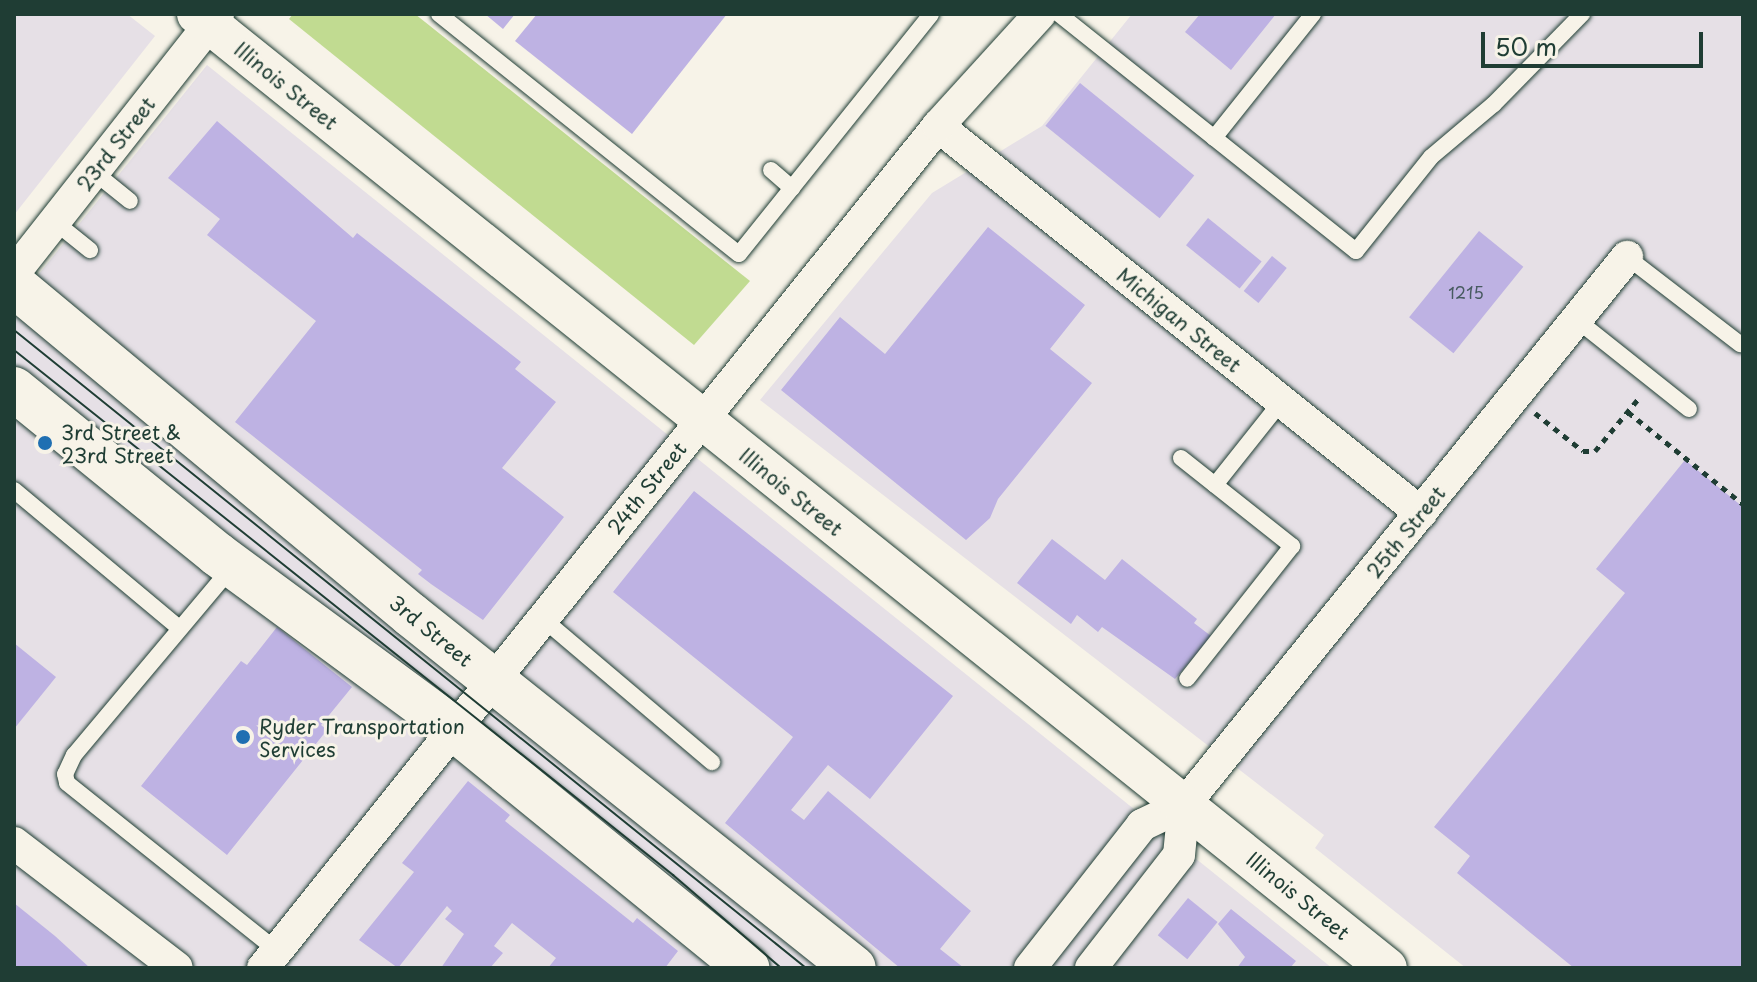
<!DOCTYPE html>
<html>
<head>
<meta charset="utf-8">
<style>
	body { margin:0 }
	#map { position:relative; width:1757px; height:982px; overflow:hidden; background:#f7f3e8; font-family:"Playpen Sans",sans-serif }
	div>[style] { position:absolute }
	.built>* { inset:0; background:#e6e0e6 }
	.green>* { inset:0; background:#c1db91 }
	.building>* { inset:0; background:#beb2e3; transform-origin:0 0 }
	.path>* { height:5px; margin-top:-2.5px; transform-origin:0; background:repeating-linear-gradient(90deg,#1f3d34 0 6px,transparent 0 12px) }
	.roads { filter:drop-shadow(0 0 2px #1f3d34) drop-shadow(0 0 2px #1f3d34) }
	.service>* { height:16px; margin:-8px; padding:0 8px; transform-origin:8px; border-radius:8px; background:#f7f3e8 }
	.minor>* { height:32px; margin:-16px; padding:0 16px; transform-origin:16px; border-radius:16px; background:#f7f3e8 }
	.tertiary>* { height:40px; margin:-20px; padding:0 20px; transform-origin:20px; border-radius:20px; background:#f7f3e8 }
	.primary>* { height:44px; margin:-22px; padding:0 22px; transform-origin:22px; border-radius:22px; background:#f7f3e8 }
	.tram>* { height:2px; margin:-1px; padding:0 1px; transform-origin:1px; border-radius:1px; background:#1f3d34 }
	.dots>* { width:22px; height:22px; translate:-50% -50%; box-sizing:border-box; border:4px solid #f7f3e8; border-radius:50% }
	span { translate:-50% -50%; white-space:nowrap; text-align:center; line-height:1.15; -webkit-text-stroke:6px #f7f3e8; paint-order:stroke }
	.number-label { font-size:16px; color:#475a60 }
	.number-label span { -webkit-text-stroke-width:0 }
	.street-label { font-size:20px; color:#1f3d34 }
	.poi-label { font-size:20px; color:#1f3d34 }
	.left { translate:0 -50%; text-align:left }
	.frame { position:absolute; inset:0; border:16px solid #1f3d34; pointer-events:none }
	.scale { position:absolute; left:1481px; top:32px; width:222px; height:36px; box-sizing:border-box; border:4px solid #1f3d34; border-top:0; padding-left:10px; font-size:24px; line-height:28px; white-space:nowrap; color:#1f3d34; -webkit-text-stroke:6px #f7f3e8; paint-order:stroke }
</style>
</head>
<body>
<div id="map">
	<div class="built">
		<div style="clip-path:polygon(14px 14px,127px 14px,155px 36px,14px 215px)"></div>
		<div style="clip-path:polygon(1132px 14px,1743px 14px,1743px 968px,1466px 968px,1315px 848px,1324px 835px,760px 400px,932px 193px,1042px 126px)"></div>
		<div style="clip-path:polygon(207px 65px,1332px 968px,14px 968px,14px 305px)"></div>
	</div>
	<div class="green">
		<div style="clip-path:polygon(293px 14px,415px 14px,750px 281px,694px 345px,289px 19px)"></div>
	</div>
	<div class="building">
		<div style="clip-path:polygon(485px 14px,515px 14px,503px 29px)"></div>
		<div style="clip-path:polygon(537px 14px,727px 14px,632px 134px,515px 41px)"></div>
		<div style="clip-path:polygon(1200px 14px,1276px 14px,1231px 70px,1185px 32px)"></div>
		<div style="left:1080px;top:83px;width:147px;height:55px;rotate:39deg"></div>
		<div style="clip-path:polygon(217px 121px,353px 238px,357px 233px,521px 362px,515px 369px,556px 402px,502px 468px,564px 517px,483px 620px,431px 584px,418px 574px,422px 570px,235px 422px,316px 321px,207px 235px,220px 219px,168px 178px)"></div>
		<div style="left:1208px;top:218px;width:69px;height:35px;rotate:39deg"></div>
		<div style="clip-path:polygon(988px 227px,1085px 305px,1050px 349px,1092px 383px,998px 499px,990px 518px,966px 540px,781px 390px,840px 317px,885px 354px)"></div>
		<div style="left:1479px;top:231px;width:57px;height:111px;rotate:39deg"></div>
		<div style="left:1272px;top:256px;width:19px;height:45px;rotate:39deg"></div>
		<div style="clip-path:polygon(1685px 460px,1743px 507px,1743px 968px,1574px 968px,1457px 873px,1470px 856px,1434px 827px,1625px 593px,1596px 569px)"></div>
		<div style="clip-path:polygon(694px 491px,953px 696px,870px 799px,828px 765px,791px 810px,804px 820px,828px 791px,971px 911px,940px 949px,964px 968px,900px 968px,725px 823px,793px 737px,613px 592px)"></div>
		<div style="clip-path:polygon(1052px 539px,1105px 580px,1122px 559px,1197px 619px,1194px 623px,1211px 636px,1175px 679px,1102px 627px,1098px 632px,1077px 615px,1071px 624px,1017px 583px)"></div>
		<div style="clip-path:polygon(277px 627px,352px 687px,321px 725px,327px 730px,227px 855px,141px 786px,241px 661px,247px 665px)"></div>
		<div style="clip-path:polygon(14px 643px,56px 677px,14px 729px)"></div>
		<div style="clip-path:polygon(468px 781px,510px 815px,505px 821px,633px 923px,637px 918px,678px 951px,665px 968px,548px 968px,556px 958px,512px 923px,494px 946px,503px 953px,490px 968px,441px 968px,464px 934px,445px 919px,452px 911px,447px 906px,398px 968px,359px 940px,414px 872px,402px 863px)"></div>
		<div style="left:1188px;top:898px;width:38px;height:48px;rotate:39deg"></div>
		<div style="clip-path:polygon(14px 903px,55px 936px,90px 968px,14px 968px)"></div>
		<div style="clip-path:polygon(1231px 909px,1296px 961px,1290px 968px,1237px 968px,1245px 957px,1218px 924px)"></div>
	</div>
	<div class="path">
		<div style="left:1628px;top:412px;width:147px;rotate:38.7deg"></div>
		<div style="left:1535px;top:413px;width:61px;rotate:38.4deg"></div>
		<div style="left:1583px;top:451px;width:12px"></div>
		<div style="left:1595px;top:451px;width:69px;rotate:-50.3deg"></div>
	</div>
	<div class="roads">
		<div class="service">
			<div style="left:439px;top:14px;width:384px;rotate:38.7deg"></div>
			<div style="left:739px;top:254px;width:307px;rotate:-51.3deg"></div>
			<div style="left:1059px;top:14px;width:380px;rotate:38.6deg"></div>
			<div style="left:1356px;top:251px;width:120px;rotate:-51.4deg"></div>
			<div style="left:1431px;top:157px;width:82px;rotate:-40.1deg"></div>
			<div style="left:1494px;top:104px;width:126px;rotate:-45.6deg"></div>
			<div style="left:1214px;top:138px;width:159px;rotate:-51.4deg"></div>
			<div style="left:771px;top:170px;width:28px;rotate:41deg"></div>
			<div style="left:94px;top:172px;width:46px;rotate:38.9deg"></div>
			<div style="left:55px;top:222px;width:45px;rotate:38.7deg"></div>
			<div style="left:1627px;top:257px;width:143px;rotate:37.6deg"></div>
			<div style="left:1577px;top:320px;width:143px;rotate:38.5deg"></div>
			<div style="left:1181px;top:458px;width:142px;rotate:38.4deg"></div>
			<div style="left:1292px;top:546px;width:169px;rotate:128.3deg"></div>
			<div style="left:1215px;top:485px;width:106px;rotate:-51.5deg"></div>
			<div style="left:14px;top:490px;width:215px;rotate:39.9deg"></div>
			<div style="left:232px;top:567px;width:246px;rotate:130deg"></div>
			<div style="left:74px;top:755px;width:21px;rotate:115deg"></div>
			<div style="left:65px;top:774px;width:9px;rotate:77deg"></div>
			<div style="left:67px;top:783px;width:268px;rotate:38.6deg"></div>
			<div style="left:542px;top:618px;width:223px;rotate:40.3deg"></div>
		</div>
		<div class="minor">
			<div style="left:938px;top:126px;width:619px;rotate:38.7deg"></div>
			<div style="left:14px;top:273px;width:330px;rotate:-51.8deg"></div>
			<div style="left:14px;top:843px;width:205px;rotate:37.5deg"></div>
			<div style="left:263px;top:968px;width:1079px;rotate:-51.28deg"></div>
			<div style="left:938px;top:126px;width:151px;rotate:-47.7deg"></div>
			<div style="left:1030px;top:968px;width:182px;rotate:-51.9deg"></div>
			<div style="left:1142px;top:825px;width:47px;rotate:-25.5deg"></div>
			<div style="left:1184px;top:805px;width:705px;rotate:-51.05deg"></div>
			<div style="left:1091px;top:968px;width:143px;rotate:-52.1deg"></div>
			<div style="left:1179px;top:855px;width:50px;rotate:-84.3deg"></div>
		</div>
		<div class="tertiary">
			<div style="left:197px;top:14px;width:1525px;rotate:38.72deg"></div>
		</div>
		<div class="primary">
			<div style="left:14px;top:285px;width:516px;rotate:39.73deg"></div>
			<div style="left:411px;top:615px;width:566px;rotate:38.55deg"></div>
			<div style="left:14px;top:389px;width:262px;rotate:39.1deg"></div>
			<div style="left:217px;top:554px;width:293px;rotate:36.4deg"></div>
			<div style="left:453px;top:728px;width:380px;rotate:39.2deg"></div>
		</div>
	</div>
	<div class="tram">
		<div style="left:14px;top:330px;width:1017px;rotate:38.85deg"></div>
		<div style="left:14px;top:350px;width:843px;rotate:38.54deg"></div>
		<div style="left:673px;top:875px;width:143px;rotate:40.7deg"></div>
	</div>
	<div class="dots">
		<div style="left:45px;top:443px;background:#1f6fb2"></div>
		<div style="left:243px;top:737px;background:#1f6fb2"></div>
	</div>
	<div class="number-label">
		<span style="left:1466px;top:292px">1215</span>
	</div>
	<div class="street-label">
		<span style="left:286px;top:86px;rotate:39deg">Illinois Street</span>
		<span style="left:116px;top:144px;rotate:-52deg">23rd Street</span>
		<span style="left:1179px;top:320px;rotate:39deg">Michigan Street</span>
		<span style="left:647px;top:488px;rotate:-51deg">24th Street</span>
		<span style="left:791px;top:492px;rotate:39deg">Illinois Street</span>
		<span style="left:1406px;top:532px;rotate:-51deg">25th Street</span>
		<span style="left:431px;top:631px;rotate:39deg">3rd Street</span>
		<span style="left:1298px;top:896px;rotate:39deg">Illinois Street</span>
	</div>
	<div class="poi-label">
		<span class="left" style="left:61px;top:444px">3rd Street &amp;<br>23rd Street</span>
		<span class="left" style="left:259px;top:738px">Ryder Transportation<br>Services</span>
	</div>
	<div class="frame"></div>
	<div class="scale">50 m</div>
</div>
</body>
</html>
